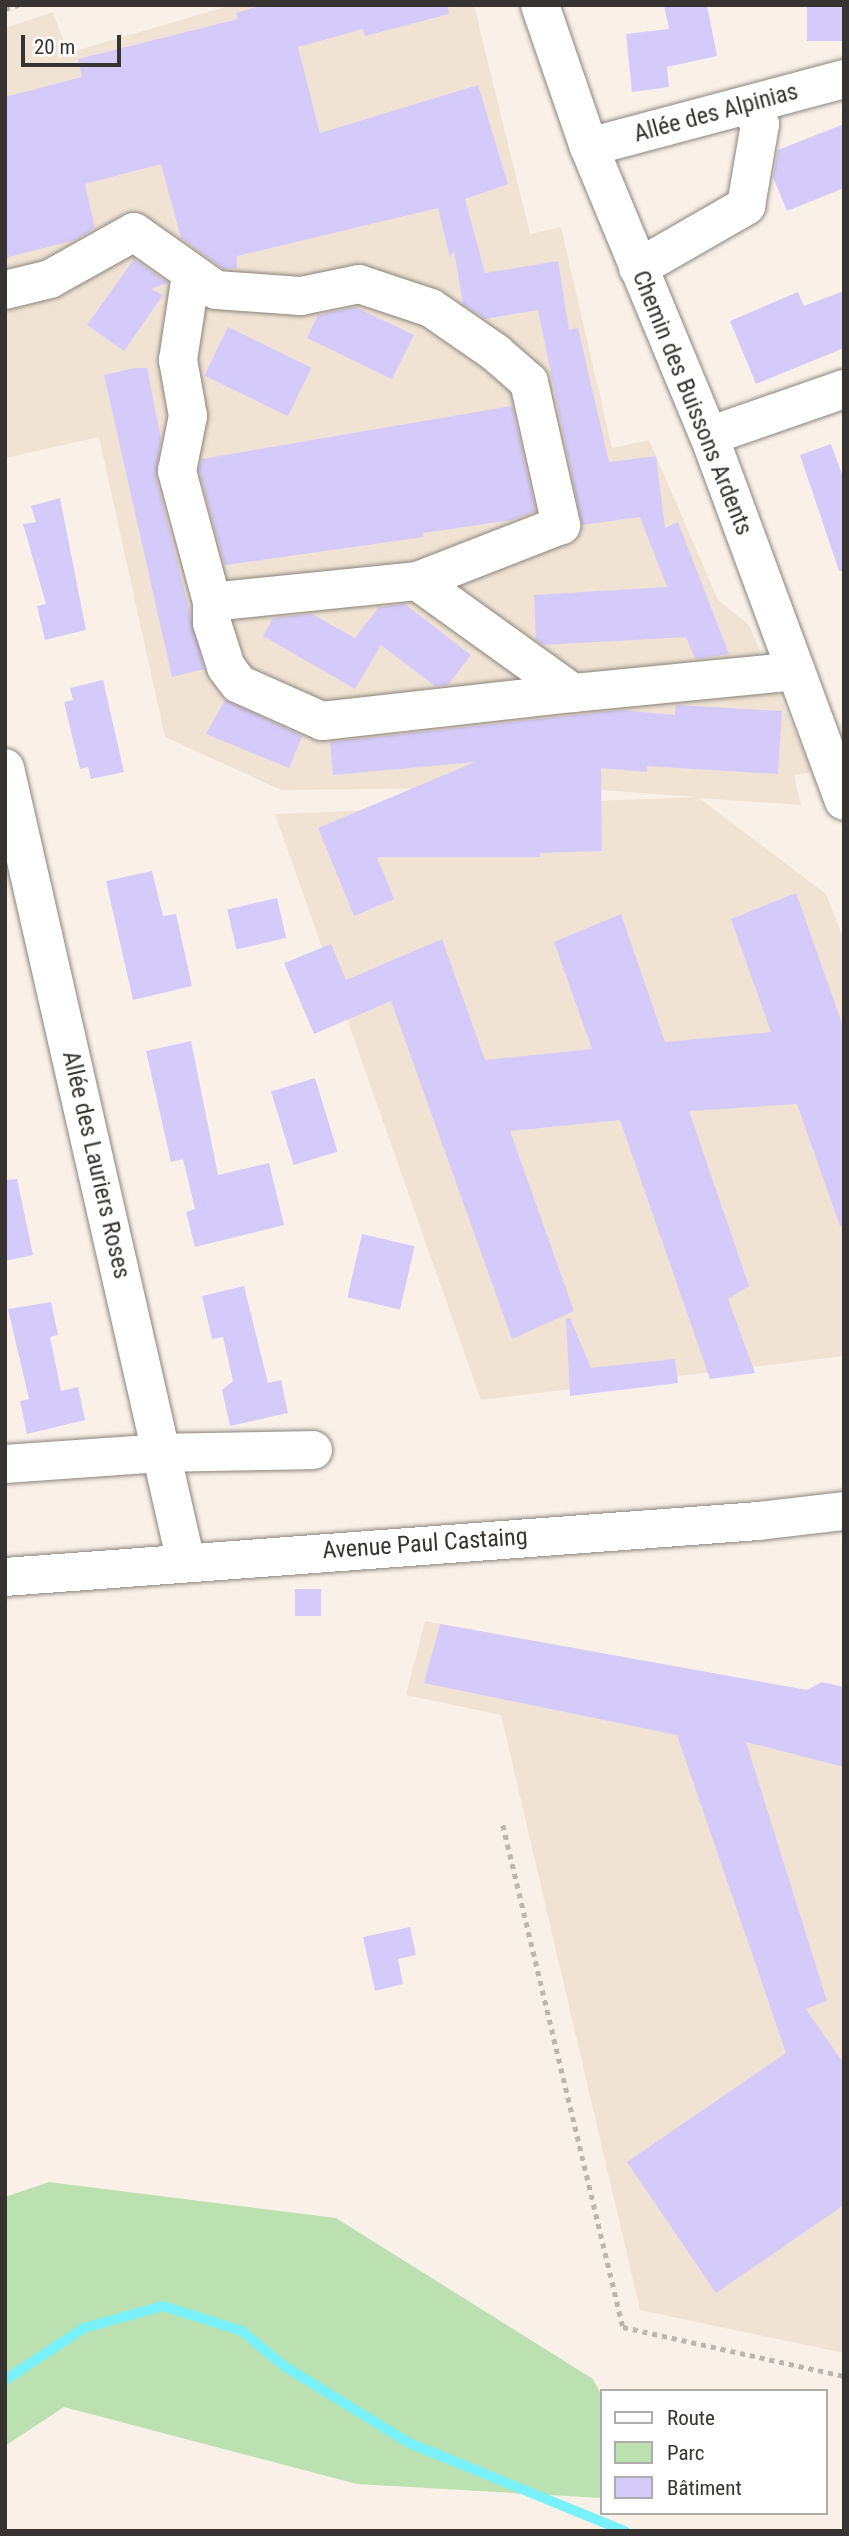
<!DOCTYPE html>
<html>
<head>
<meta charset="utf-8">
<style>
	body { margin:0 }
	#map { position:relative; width:849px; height:2536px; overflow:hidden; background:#f9f1e8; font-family:"Roboto Condensed",sans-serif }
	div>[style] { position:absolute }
	.built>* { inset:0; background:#f0e3d4 }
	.green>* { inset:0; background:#bce1b1 }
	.stream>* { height:10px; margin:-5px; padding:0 5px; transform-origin:5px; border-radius:5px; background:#79f1fa }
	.building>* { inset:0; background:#d4cbfa; transform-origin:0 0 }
	.path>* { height:4.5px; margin-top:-2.25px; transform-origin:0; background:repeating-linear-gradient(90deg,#bcb6af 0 5px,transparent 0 10px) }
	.roads { filter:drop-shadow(0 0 2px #8b847c) drop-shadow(0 0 2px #8b847c) }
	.minor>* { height:38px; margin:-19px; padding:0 19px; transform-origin:19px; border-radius:19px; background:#fff }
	span { translate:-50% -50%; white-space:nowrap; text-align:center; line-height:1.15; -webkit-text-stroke:6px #fff; paint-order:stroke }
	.street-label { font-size:24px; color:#363330 }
	.frame { position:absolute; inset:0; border:7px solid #363330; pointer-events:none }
	.legend { position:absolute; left:600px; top:2389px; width:228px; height:126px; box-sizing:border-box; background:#fff; border:2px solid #afadac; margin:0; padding:9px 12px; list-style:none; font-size:21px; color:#363330 }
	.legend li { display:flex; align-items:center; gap:14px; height:35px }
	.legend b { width:35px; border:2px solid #afadac }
	.scale { position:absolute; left:21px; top:35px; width:100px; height:32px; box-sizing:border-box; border:4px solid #363330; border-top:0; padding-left:9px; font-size:21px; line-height:24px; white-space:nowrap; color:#363330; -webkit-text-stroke:5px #fff; paint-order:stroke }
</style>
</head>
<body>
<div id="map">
	<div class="built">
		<div style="clip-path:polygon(232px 5px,474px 5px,530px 234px,561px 227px,612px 448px,649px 440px,718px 600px,749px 625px,812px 772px,794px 775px,801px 805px,699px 798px,826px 894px,844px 940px,844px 1356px,481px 1400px,275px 814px,696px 797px,562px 787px,281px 790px,165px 737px,99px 437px,5px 458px,5px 28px,53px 12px,68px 53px)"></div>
		<div style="clip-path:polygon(425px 1621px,806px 1690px,822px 1682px,844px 1688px,844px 2353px,640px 2310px,501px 1715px,406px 1695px)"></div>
	</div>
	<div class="green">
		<div style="clip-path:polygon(49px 2182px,336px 2218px,593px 2379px,602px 2396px,602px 2498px,357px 2484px,64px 2407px,5px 2446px,5px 2197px)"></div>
	</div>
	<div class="stream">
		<div style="left:5px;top:2380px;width:95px;rotate:-33.4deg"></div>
		<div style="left:84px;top:2328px;width:82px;rotate:-15.6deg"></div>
		<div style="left:163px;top:2306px;width:83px;rotate:17.6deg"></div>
		<div style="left:242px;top:2331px;width:55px;rotate:39.8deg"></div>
		<div style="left:284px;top:2366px;width:147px;rotate:31.6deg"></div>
		<div style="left:409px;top:2443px;width:233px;rotate:22.2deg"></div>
	</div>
	<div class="building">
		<div style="clip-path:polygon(263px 5px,448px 5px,449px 14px,365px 36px,363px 29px,298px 47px,320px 133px,478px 85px,508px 184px,465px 199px,485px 273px,558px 261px,569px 330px,578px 328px,609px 462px,656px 456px,665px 528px,678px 522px,729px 654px,695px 659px,686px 637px,543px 645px,536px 640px,534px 595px,667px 587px,640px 517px,582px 525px,538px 310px,485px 319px,463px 304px,454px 250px,450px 258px,438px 208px,237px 256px,237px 268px,224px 269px,181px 238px,161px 164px,85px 184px,95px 228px,75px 240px,5px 258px,5px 97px,82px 77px,78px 59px,238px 19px,236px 13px)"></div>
		<div style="clip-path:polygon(664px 5px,707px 5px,717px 56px,667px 67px,669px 87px,632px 92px,626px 34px,669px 29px)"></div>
		<div style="left:807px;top:5px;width:37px;height:36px"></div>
		<div style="clip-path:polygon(844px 124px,844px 188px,787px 211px,773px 177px,778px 150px)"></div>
		<div style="clip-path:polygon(134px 259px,168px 283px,151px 289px,163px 295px,124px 351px,87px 325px)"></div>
		<div style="clip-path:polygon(844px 291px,844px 348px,756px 384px,730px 321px,798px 292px,804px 306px)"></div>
		<div style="clip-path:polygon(355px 307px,414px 335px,392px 379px,307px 338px,318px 315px)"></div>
		<div style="left:228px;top:327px;width:93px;height:54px;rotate:26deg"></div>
		<div style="clip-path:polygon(135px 368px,147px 368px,161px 439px,156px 477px,204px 669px,172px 677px,104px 375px)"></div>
		<div style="clip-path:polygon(512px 406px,536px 511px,512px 520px,423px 533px,424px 537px,225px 565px,199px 470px,202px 459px)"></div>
		<div style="clip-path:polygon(831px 444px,844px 480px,844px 571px,839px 571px,800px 455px)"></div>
		<div style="clip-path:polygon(60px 498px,86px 630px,45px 640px,37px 606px,46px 604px,23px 524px,36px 522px,31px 506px)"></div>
		<div style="clip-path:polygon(405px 604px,471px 655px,448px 685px,435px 686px,381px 645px,355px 689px,263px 636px,273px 618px,312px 614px,355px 638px,379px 607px)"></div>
		<div style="clip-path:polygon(103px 680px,124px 772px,91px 779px,88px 767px,80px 769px,64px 702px,73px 700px,70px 688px)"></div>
		<div style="clip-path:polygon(225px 700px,302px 736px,289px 768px,206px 734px)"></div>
		<div style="clip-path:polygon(676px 705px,782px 711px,778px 774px,647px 766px,647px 772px,601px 768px,602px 851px,540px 853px,540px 857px,377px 857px,394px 899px,354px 916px,318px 828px,475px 762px,333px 775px,330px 742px,621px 710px,675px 715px)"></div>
		<div style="clip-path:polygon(152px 871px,163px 916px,176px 914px,192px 986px,133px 1000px,106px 881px)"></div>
		<div style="clip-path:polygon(796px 893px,844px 1029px,844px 1226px,840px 1226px,797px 1104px,689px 1111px,749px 1286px,728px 1299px,755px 1373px,710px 1379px,620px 1120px,510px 1131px,574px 1311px,512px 1339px,391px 1001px,314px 1034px,284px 963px,331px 944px,346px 980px,442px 939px,485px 1060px,592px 1049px,554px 942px,621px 914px,665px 1042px,771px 1032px,731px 919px)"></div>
		<div style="left:277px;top:898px;width:41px;height:51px;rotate:77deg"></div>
		<div style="clip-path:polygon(191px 1041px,218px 1175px,269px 1163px,284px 1225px,195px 1247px,186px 1212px,195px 1209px,183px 1159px,171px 1162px,146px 1051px)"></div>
		<div style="left:315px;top:1078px;width:77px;height:46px;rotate:73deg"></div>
		<div style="clip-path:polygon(17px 1179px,33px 1255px,5px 1261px,5px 1180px)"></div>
		<div style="left:362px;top:1234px;width:54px;height:65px;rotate:13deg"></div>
		<div style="clip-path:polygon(244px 1286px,268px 1383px,281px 1380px,288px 1413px,230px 1426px,222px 1390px,233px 1381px,223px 1337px,212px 1339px,202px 1296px)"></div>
		<div style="clip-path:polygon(51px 1302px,58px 1335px,50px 1337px,61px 1391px,78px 1387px,85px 1420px,27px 1434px,20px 1401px,29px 1399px,8px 1309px)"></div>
		<div style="clip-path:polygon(570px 1318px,591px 1368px,675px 1359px,678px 1383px,570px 1396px,566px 1319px)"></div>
		<div style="left:295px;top:1589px;width:26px;height:27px"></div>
		<div style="clip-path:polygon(440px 1624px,807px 1690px,822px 1682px,844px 1687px,844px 1767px,746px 1742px,827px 2001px,806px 2009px,844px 2064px,844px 2205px,716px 2293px,627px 2162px,786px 2053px,677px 1735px,424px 1683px)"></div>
		<div style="clip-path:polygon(410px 1927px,416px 1955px,398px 1959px,403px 1984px,375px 1991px,363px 1937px)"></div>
	</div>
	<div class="path">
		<div style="left:112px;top:5px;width:29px"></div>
		<div style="left:5px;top:9px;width:14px;rotate:-17deg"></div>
		<div style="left:503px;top:1825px;width:516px;rotate:76.56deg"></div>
		<div style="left:623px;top:2327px;width:226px;rotate:12.5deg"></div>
	</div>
	<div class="roads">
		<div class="minor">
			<div style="left:540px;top:5px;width:150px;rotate:71deg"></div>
			<div style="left:589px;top:147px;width:313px;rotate:67.5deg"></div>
			<div style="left:709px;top:436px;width:389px;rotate:69.7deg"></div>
			<div style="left:589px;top:147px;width:264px;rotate:-14.9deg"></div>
			<div style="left:638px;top:268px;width:125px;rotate:-29.9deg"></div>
			<div style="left:746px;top:206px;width:83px;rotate:-80.3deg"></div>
			<div style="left:760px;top:124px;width:23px;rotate:-124deg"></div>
			<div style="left:5px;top:290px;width:46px;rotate:-13.7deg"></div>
			<div style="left:50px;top:279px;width:96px;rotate:-29.2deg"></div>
			<div style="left:134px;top:232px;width:100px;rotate:35.3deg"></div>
			<div style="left:216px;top:290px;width:85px;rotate:4deg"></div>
			<div style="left:301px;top:296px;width:59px;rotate:-11.7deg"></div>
			<div style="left:359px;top:284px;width:76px;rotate:18.4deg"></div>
			<div style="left:431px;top:308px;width:79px;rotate:34.7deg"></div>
			<div style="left:496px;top:353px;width:44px;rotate:41.3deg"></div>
			<div style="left:529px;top:382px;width:147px;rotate:77.4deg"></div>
			<div style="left:561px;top:525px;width:155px;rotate:158.7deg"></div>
			<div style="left:417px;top:581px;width:206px;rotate:174.2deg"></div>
			<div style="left:212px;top:602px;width:136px;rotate:-105deg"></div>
			<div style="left:177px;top:471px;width:56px;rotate:-78.7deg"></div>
			<div style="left:188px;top:416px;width:57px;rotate:-100.1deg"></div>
			<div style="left:178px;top:360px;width:86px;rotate:-81.3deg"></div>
			<div style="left:709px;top:436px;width:143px;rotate:-19.2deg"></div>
			<div style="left:417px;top:581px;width:192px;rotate:35.7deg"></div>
			<div style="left:573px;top:693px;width:224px;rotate:-5.6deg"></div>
			<div style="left:212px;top:602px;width:21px;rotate:90deg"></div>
			<div style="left:212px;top:623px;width:46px;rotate:72.3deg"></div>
			<div style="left:226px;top:667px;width:21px;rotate:53deg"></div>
			<div style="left:239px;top:684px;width:91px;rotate:24deg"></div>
			<div style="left:322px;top:721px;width:253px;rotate:-6.4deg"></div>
			<div style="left:5px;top:768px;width:814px;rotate:77.16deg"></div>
			<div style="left:5px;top:1464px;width:156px;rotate:-4deg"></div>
			<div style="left:161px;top:1453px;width:152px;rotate:-1.1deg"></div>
			<div style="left:5px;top:1577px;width:756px;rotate:-4.25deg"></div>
			<div style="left:759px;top:1521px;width:86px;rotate:-6.7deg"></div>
		</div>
	</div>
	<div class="street-label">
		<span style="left:716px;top:113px;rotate:-15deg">Allée des Alpinias</span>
		<span style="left:692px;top:403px;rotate:68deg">Chemin des Buissons Ardents</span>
		<span style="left:96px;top:1165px;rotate:77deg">Allée des Lauriers Roses</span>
		<span style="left:425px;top:1544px;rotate:-4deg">Avenue Paul Castaing</span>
	</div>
	<div class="frame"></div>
	<ul class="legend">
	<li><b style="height:9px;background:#fff"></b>Route</li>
	<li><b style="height:19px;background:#bce1b1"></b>Parc</li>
	<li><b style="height:19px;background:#d4cbfa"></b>Bâtiment</li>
	</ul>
	<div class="scale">20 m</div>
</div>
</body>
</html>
